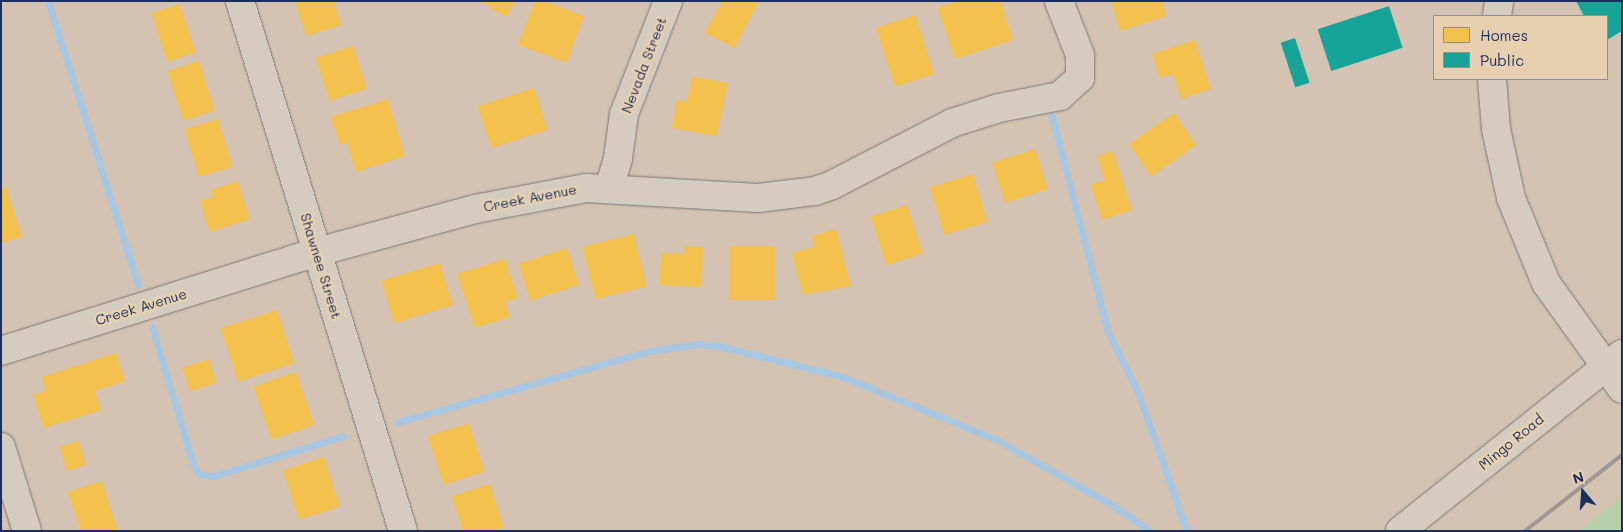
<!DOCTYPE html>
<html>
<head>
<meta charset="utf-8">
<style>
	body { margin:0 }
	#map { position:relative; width:1623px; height:532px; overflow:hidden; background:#d4c3b3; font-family:Mali,sans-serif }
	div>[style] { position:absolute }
	.green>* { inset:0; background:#b6d1ac }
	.homes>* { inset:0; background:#f2c14e; transform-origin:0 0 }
	.public>* { inset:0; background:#17a398; transform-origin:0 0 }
	.stream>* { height:7px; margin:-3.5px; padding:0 3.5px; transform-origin:3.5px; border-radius:3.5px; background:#a9c7e0 }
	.roads { filter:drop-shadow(0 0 1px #7a7778) drop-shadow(0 0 1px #7a7778) }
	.minor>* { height:28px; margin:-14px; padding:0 14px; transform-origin:14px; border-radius:14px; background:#d5ccc0 }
	.rail>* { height:4px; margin:-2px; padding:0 2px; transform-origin:2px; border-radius:2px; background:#9d9896 }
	span { translate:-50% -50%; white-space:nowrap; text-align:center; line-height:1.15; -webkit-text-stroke:5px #e7d0b0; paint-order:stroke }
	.street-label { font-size:14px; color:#1b2f5e }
	.frame { position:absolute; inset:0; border:2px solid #1b2f5e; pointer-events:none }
	.legend { position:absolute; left:1433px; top:15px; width:175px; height:65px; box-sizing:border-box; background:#e7d0b0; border:1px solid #95908f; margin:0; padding:6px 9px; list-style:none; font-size:15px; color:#1b2f5e }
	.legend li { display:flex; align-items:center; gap:10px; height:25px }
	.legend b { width:25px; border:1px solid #95908f }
	.north { position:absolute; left:1558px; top:467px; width:50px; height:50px; -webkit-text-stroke:4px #e7d0b0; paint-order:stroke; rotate:342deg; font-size:14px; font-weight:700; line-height:20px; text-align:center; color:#1b2f5e }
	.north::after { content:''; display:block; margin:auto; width:18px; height:22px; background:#1b2f5e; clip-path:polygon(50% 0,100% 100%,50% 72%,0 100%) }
</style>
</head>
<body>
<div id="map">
	<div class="green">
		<div style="clip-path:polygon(1622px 497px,1622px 531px,1579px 531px)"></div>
	</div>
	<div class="homes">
		<div style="clip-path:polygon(295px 1px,334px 1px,341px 25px,306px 36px)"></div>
		<div style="clip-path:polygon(479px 1px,516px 1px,506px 17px)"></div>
		<div style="clip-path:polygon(535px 1px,544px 1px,584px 16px,567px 63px,518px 45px)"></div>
		<div style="clip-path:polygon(722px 1px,759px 1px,735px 48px,705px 33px)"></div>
		<div style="clip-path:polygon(958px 1px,1001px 1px,1013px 40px,955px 59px,938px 8px)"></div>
		<div style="clip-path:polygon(1111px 1px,1162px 1px,1167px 16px,1120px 31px)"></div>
		<div style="left:180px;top:4px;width:51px;height:30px;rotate:72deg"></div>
		<div style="left:915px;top:15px;width:62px;height:41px;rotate:72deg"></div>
		<div style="clip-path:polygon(1195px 40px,1211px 89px,1181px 99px,1173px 74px,1160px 78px,1152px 54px)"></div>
		<div style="left:353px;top:46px;width:45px;height:39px;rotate:72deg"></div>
		<div style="left:199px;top:61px;width:52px;height:33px;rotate:72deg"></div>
		<div style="clip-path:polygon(692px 77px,728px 83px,717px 136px,672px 128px,677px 100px,687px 102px)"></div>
		<div style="left:534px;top:88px;width:44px;height:59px;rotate:72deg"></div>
		<div style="clip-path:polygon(388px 99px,405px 156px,356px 172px,347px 143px,340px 145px,331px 117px)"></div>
		<div style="left:1174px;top:113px;width:39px;height:55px;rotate:55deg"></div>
		<div style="left:218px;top:119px;width:50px;height:35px;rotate:73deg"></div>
		<div style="left:1035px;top:149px;width:42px;height:45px;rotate:72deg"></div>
		<div style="clip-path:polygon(1113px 151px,1132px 210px,1102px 220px,1091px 185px,1105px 180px,1097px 156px)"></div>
		<div style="left:973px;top:174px;width:50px;height:45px;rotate:73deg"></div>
		<div style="clip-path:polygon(238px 181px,250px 219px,210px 232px,200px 201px,213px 197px,211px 190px)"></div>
		<div style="clip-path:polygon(6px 187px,22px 237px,1px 243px,1px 189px)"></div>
		<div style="left:907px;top:205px;width:51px;height:38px;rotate:72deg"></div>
		<div style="clip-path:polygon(836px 229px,851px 286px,803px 295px,792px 253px,815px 247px,812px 236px)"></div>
		<div style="left:634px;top:234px;width:54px;height:53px;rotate:76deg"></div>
		<div style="clip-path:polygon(685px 246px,703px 247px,702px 287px,660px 285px,661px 253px,684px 254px)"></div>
		<div style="left:729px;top:246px;width:46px;height:54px"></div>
		<div style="left:567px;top:248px;width:39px;height:51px;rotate:72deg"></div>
		<div style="clip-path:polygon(505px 259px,518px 298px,505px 302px,510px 317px,475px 328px,457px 274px)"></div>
		<div style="left:440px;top:263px;width:44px;height:61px;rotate:73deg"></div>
		<div style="left:277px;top:310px;width:56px;height:59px;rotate:72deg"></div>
		<div style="clip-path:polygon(116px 353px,125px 381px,95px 391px,101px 410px,44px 428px,33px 395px,46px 391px,42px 377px)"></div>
		<div style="left:209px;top:359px;width:25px;height:28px;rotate:72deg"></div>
		<div style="left:296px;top:372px;width:56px;height:45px;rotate:71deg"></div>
		<div style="left:469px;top:423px;width:51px;height:43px;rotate:72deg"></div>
		<div style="left:79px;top:441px;width:25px;height:20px;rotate:74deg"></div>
		<div style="left:324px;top:457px;width:52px;height:43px;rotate:72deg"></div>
		<div style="clip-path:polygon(102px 481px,118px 531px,81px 531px,68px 492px)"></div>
		<div style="clip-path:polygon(490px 484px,504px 527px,491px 531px,463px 531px,452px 496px)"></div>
	</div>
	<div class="public">
		<div style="clip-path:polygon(1576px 1px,1622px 1px,1622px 31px,1607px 40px,1607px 16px,1584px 16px)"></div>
		<div style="left:1389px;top:6px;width:44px;height:75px;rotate:72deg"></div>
		<div style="left:1295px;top:38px;width:47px;height:15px;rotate:72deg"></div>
	</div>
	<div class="stream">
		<div style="left:48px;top:1px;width:298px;rotate:72.4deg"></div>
		<div style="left:1052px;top:116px;width:223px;rotate:75.5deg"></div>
		<div style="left:1108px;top:332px;width:65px;rotate:63.4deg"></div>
		<div style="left:1137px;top:390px;width:150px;rotate:70.5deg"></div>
		<div style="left:152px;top:327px;width:146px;rotate:73.3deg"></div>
		<div style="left:194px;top:467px;width:10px;rotate:53deg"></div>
		<div style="left:200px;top:475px;width:14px;rotate:4deg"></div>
		<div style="left:214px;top:476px;width:135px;rotate:-17.2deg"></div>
		<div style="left:398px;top:422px;width:257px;rotate:-15.8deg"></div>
		<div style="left:645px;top:352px;width:52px;rotate:-8.9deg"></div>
		<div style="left:696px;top:344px;width:23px;rotate:5deg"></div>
		<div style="left:719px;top:346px;width:128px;rotate:14deg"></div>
		<div style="left:843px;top:377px;width:166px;rotate:22.2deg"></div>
		<div style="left:997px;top:440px;width:129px;rotate:29.4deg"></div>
		<div style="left:1109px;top:503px;width:50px;rotate:34.3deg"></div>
	</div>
	<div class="roads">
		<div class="minor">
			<div style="left:240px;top:1px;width:554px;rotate:72.9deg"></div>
			<div style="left:1497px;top:16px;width:15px;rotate:-82deg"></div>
			<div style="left:1492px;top:79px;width:50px;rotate:85.4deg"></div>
			<div style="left:1496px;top:129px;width:71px;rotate:77.7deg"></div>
			<div style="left:1511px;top:198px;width:92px;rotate:67.6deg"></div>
			<div style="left:1546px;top:283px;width:130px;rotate:54.4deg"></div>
			<div style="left:609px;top:188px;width:31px;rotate:-73deg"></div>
			<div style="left:618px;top:158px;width:44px;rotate:-82.2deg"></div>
			<div style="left:624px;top:114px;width:121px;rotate:-68.7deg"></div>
			<div style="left:1px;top:351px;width:331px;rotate:-17.4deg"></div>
			<div style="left:317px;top:252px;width:164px;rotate:-15.2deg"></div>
			<div style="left:475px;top:209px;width:113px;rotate:-10.7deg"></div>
			<div style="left:586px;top:188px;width:172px;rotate:3.3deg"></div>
			<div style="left:758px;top:198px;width:57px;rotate:-7deg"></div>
			<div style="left:815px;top:191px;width:18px;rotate:-19deg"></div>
			<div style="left:832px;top:185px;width:135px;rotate:-27.3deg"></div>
			<div style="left:952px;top:123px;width:49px;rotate:-17.7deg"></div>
			<div style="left:999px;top:108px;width:62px;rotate:-11.1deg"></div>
			<div style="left:1060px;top:96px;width:27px;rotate:-42deg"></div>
			<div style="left:1080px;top:78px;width:23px;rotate:-90deg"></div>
			<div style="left:1080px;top:55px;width:58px;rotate:-111.3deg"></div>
			<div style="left:1px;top:447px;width:88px;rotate:72.8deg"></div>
			<div style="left:1400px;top:531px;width:284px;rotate:-38.6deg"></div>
		</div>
	</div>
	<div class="rail">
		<div style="left:1525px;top:531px;width:123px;rotate:-38.1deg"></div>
	</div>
	<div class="street-label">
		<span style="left:644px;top:65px;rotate:-69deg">Nevada Street</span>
		<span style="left:530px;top:198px;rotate:-11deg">Creek Avenue</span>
		<span style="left:321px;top:266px;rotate:73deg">Shawnee Street</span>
		<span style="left:141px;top:307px;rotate:-17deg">Creek Avenue</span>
		<span style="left:1511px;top:442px;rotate:-39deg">Mingo Road</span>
	</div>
	<div class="frame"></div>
	<ul class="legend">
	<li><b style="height:14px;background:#f2c14e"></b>Homes</li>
	<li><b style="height:14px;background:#17a398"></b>Public</li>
	</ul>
	<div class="north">N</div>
</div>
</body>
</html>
